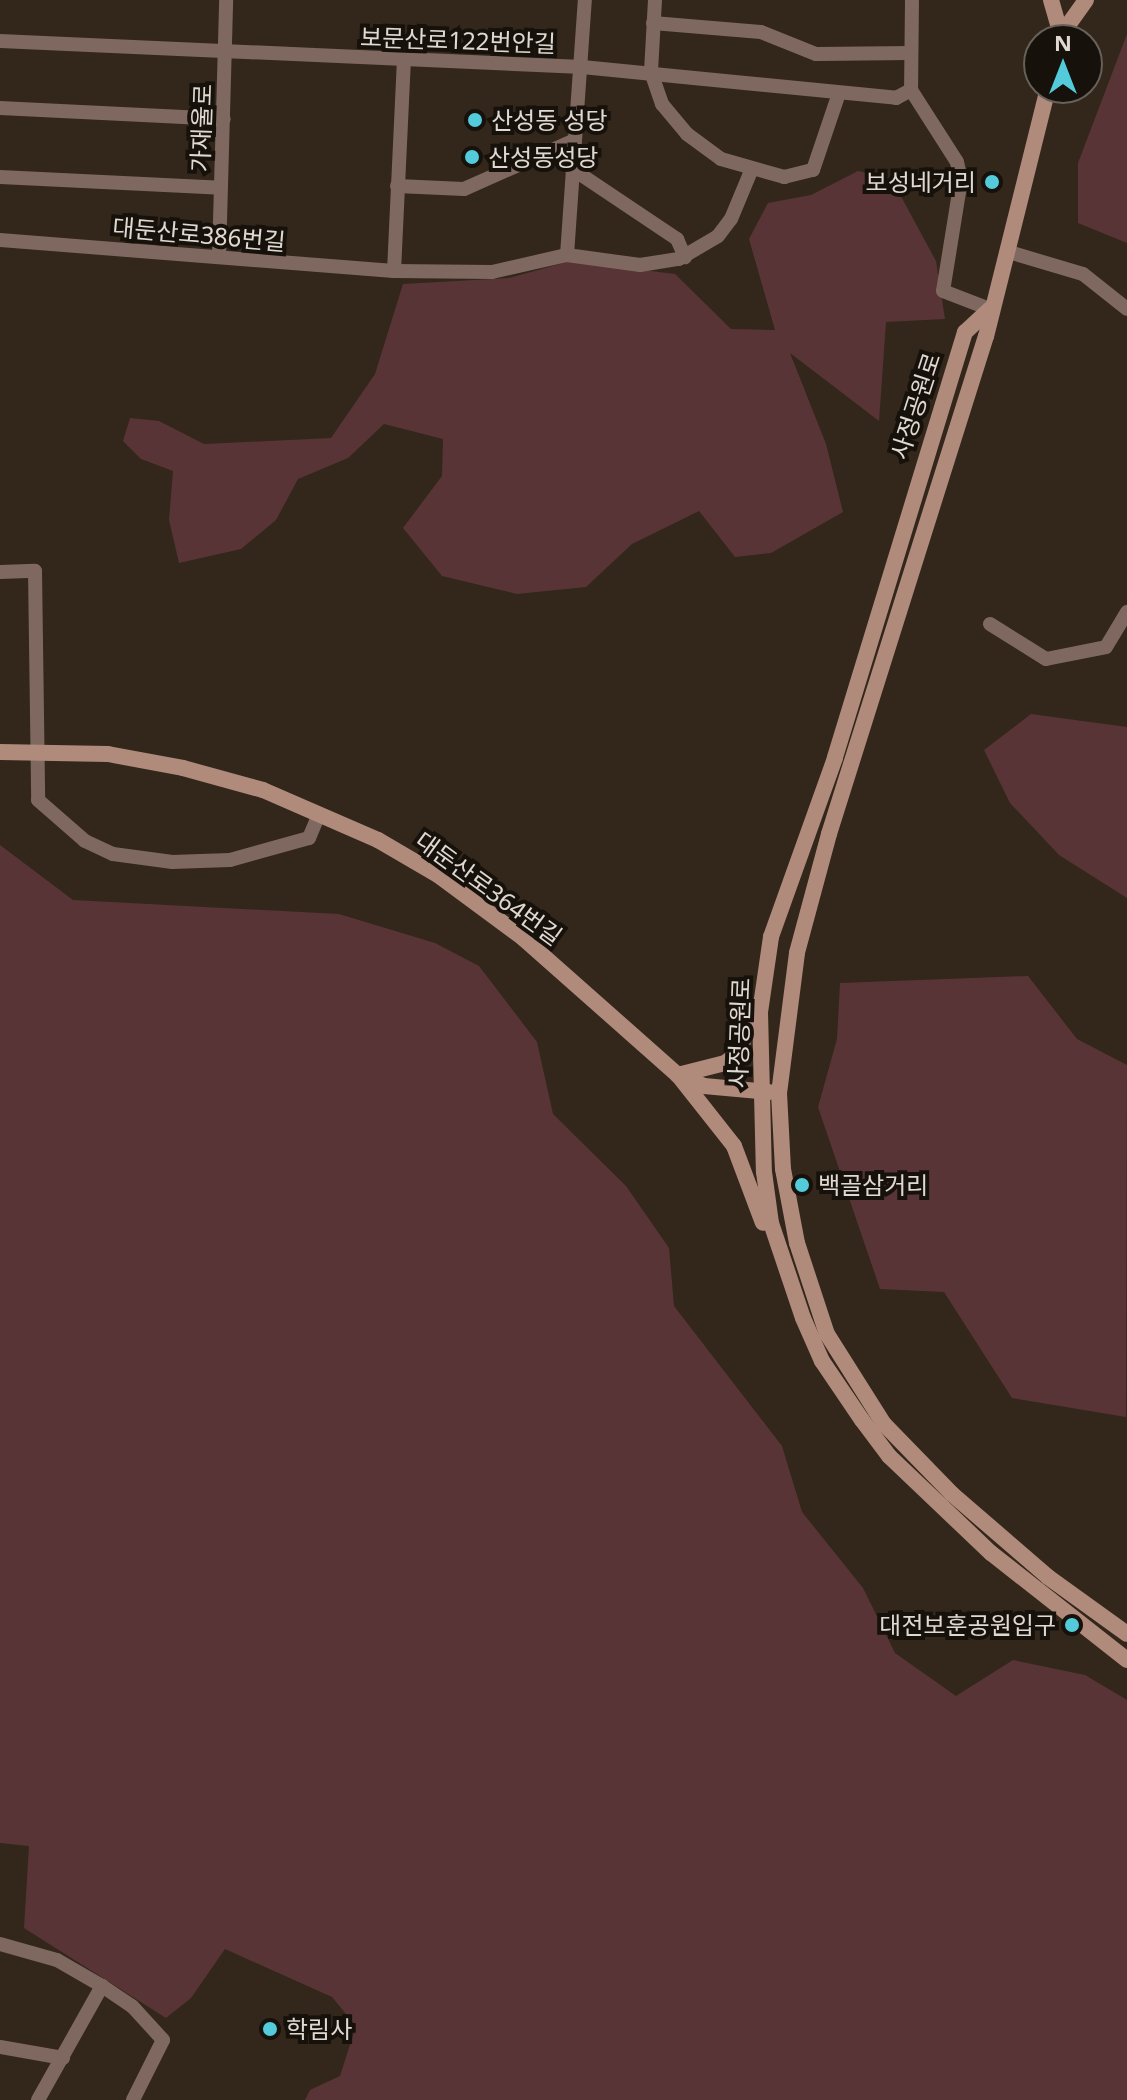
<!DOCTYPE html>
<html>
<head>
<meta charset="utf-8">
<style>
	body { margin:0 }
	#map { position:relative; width:1127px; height:2100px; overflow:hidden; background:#32271a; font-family:"Noto Sans","Noto Sans KR",sans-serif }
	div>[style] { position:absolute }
	.green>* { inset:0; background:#593437 }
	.street>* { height:14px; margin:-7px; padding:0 7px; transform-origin:7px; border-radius:7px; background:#7f685f }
	.secondary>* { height:16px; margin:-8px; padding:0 8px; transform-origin:8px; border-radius:8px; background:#b08b7c }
	.dots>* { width:22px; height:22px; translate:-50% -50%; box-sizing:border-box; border:4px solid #16110b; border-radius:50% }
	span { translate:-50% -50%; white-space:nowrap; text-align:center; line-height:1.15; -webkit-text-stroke:8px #16110b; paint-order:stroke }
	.street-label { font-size:24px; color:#e0d9d1 }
	.poi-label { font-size:24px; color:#e0d9d1 }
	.left { translate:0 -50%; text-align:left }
	.right { translate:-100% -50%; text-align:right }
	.north { position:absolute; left:1023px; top:24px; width:80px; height:80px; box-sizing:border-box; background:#16110b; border:2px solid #67615a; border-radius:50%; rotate:0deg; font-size:22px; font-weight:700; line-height:32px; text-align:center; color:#e0d9d1 }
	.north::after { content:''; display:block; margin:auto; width:28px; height:36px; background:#53cbdb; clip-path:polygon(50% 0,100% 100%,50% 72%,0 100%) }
</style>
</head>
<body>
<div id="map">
	<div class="green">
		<div style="clip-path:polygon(1127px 34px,1127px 243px,1078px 223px,1078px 163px)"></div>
		<div style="clip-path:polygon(858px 171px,891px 178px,936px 261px,945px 319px,886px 322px,879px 421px,790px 353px,826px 444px,843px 512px,771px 553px,735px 557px,699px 511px,632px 544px,586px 587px,517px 594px,442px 576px,403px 528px,442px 476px,443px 439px,384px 424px,348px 458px,298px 479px,276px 520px,241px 549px,179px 563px,169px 520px,173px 471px,141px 459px,123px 441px,130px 418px,159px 421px,204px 444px,331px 438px,375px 374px,403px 284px,509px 278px,571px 261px,675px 274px,731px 329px,775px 330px,749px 239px,768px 203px,811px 195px)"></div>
		<div style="clip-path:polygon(1031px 714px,1127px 727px,1127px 898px,1059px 855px,1010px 803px,984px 750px)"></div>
		<div style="clip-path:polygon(0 845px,73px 900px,339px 914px,435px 943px,479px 966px,537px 1042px,553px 1114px,626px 1186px,669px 1248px,674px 1306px,782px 1446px,802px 1512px,863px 1588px,895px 1653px,956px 1696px,1013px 1660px,1085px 1675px,1127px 1700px,1127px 2100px,305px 2100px,310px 2090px,340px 2076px,356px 2026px,332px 1997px,225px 1949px,191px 1998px,166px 2018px,24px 1928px,29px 1846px,0 1843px)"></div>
		<div style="clip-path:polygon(1028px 976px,1077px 1039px,1127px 1065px,1126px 1417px,1012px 1398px,944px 1292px,880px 1289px,818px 1107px,837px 1039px,840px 983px)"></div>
	</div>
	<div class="street">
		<div style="left:655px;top:0;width:72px;rotate:93.2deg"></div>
		<div style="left:651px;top:72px;width:34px;rotate:71deg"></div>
		<div style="left:662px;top:104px;width:39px;rotate:50deg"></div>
		<div style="left:687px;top:134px;width:42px;rotate:36.3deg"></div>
		<div style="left:721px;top:159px;width:66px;rotate:15.9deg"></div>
		<div style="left:784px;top:177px;width:30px;rotate:-14deg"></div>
		<div style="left:813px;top:170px;width:81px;rotate:-71.3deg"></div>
		<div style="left:912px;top:0;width:90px;rotate:90.6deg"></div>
		<div style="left:911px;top:90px;width:85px;rotate:57.4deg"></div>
		<div style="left:957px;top:162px;width:18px;rotate:77deg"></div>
		<div style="left:961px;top:180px;width:112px;rotate:99.2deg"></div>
		<div style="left:943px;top:291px;width:50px;rotate:21deg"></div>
		<div style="left:653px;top:23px;width:108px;rotate:4.8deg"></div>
		<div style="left:761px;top:32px;width:59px;rotate:21.8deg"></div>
		<div style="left:816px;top:54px;width:95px;rotate:-0.6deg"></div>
		<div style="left:0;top:41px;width:583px;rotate:2.56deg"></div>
		<div style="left:582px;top:67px;width:316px;rotate:5.6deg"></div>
		<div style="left:896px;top:98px;width:17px;rotate:-28deg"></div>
		<div style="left:0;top:108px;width:224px;rotate:2.8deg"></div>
		<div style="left:571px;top:168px;width:128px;rotate:33.8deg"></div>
		<div style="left:677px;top:239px;width:20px;rotate:66deg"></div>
		<div style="left:0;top:177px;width:221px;rotate:2.8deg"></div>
		<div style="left:397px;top:186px;width:67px;rotate:2.6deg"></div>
		<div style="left:464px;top:189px;width:119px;rotate:-23.8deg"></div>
		<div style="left:0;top:240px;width:395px;rotate:4.5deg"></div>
		<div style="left:394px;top:271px;width:98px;rotate:0.6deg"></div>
		<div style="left:492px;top:272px;width:77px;rotate:-12.8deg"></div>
		<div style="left:567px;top:255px;width:74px;rotate:7.8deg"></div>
		<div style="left:640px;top:265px;width:39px;rotate:-9deg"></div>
		<div style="left:679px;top:259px;width:45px;rotate:-30.5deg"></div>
		<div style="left:718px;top:236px;width:21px;rotate:-53deg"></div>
		<div style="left:731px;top:219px;width:52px;rotate:-67.4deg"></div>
		<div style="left:1009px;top:252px;width:77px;rotate:16.6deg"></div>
		<div style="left:1083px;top:274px;width:56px;rotate:38.5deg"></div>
		<div style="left:567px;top:255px;width:256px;rotate:-86deg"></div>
		<div style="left:219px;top:257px;width:257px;rotate:-88.4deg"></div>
		<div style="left:394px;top:271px;width:210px;rotate:-87.3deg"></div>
		<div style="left:0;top:572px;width:35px;rotate:-2deg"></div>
		<div style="left:35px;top:571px;width:229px;rotate:89.2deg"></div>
		<div style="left:38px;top:800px;width:62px;rotate:41.1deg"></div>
		<div style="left:85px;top:841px;width:31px;rotate:25deg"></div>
		<div style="left:113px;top:854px;width:60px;rotate:7.7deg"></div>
		<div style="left:172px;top:862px;width:58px;rotate:-2deg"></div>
		<div style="left:230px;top:860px;width:82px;rotate:-15.6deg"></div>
		<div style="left:309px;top:838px;width:26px;rotate:-67deg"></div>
		<div style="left:990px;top:624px;width:66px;rotate:32deg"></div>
		<div style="left:1046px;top:659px;width:61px;rotate:-11.3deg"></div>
		<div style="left:1106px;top:647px;width:41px;rotate:-59deg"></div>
		<div style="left:0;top:1944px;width:59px;rotate:15.7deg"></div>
		<div style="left:57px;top:1960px;width:52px;rotate:30deg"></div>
		<div style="left:102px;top:1986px;width:36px;rotate:34deg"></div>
		<div style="left:132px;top:2006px;width:46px;rotate:47.6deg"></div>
		<div style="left:163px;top:2040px;width:67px;rotate:116.6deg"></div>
		<div style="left:0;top:2047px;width:64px;rotate:9.9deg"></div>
		<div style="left:38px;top:2100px;width:131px;rotate:-60.7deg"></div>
	</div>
	<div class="secondary">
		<div style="left:1051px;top:0;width:36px;rotate:74deg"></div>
		<div style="left:1061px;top:35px;width:43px;rotate:-54.5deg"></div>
		<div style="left:1048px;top:88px;width:256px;rotate:104deg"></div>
		<div style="left:986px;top:336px;width:522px;rotate:107.5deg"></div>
		<div style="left:829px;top:834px;width:123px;rotate:105.1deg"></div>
		<div style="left:797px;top:953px;width:141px;rotate:97.3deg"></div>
		<div style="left:779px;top:1093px;width:76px;rotate:87deg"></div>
		<div style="left:783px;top:1169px;width:75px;rotate:79.3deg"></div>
		<div style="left:797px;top:1243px;width:96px;rotate:71.8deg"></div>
		<div style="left:827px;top:1334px;width:107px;rotate:57.7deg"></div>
		<div style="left:884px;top:1424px;width:98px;rotate:45.8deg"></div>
		<div style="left:952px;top:1494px;width:127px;rotate:40.8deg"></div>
		<div style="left:1048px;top:1577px;width:97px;rotate:35.8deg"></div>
		<div style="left:990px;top:309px;width:34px;rotate:137deg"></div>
		<div style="left:965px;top:332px;width:445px;rotate:107deg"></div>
		<div style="left:835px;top:758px;width:190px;rotate:109.7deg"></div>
		<div style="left:771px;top:937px;width:76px;rotate:98.3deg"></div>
		<div style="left:760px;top:1012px;width:160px;rotate:88.6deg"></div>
		<div style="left:764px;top:1172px;width:51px;rotate:82.2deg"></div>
		<div style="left:771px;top:1223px;width:100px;rotate:71.4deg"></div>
		<div style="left:803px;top:1318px;width:47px;rotate:66.2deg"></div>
		<div style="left:822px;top:1361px;width:71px;rotate:55.9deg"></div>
		<div style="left:862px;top:1420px;width:45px;rotate:53.1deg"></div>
		<div style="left:889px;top:1456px;width:141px;rotate:43.6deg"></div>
		<div style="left:991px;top:1553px;width:173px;rotate:38.2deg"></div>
		<div style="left:0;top:752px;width:108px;rotate:1.1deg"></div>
		<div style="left:108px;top:754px;width:76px;rotate:10.6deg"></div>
		<div style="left:183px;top:768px;width:83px;rotate:15.4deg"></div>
		<div style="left:263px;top:790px;width:125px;rotate:23.5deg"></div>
		<div style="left:378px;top:840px;width:69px;rotate:30.3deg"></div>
		<div style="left:438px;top:875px;width:106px;rotate:36.5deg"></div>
		<div style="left:523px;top:938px;width:207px;rotate:41.5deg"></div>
		<div style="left:678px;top:1075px;width:28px;rotate:23deg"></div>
		<div style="left:704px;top:1086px;width:65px;rotate:5.3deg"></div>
		<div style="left:754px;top:1015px;width:41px;rotate:112.8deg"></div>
		<div style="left:738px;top:1053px;width:16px;rotate:142deg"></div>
		<div style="left:725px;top:1063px;width:49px;rotate:165.7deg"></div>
		<div style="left:678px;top:1075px;width:90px;rotate:51.7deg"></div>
		<div style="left:734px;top:1146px;width:82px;rotate:69.4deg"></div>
	</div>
	<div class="dots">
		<div style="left:475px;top:120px;background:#53cbdb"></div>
		<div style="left:472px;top:157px;background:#53cbdb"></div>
		<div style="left:992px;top:182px;background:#53cbdb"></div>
		<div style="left:802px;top:1185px;background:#53cbdb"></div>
		<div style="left:1072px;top:1625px;background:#53cbdb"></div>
		<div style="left:270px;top:2029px;background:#53cbdb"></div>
	</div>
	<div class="street-label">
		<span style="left:458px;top:40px;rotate:2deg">보문산로122번안길</span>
		<span style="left:201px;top:128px;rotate:-88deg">가재울로</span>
		<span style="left:199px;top:234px;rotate:5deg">대둔산로386번길</span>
		<span style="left:915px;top:406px;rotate:-72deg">사정공원로</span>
		<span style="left:489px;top:888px;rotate:36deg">대둔산로364번길</span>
		<span style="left:739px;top:1033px;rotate:-88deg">사정공원로</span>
	</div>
	<div class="poi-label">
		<span class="left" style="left:491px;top:120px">산성동 성당</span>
		<span class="left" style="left:488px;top:157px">산성동성당</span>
		<span class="right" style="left:976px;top:182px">보성네거리</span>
		<span class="left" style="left:818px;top:1185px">백골삼거리</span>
		<span class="right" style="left:1056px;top:1625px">대전보훈공원입구</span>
		<span class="left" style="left:286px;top:2029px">학림사</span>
	</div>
	<div class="north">N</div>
</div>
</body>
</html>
